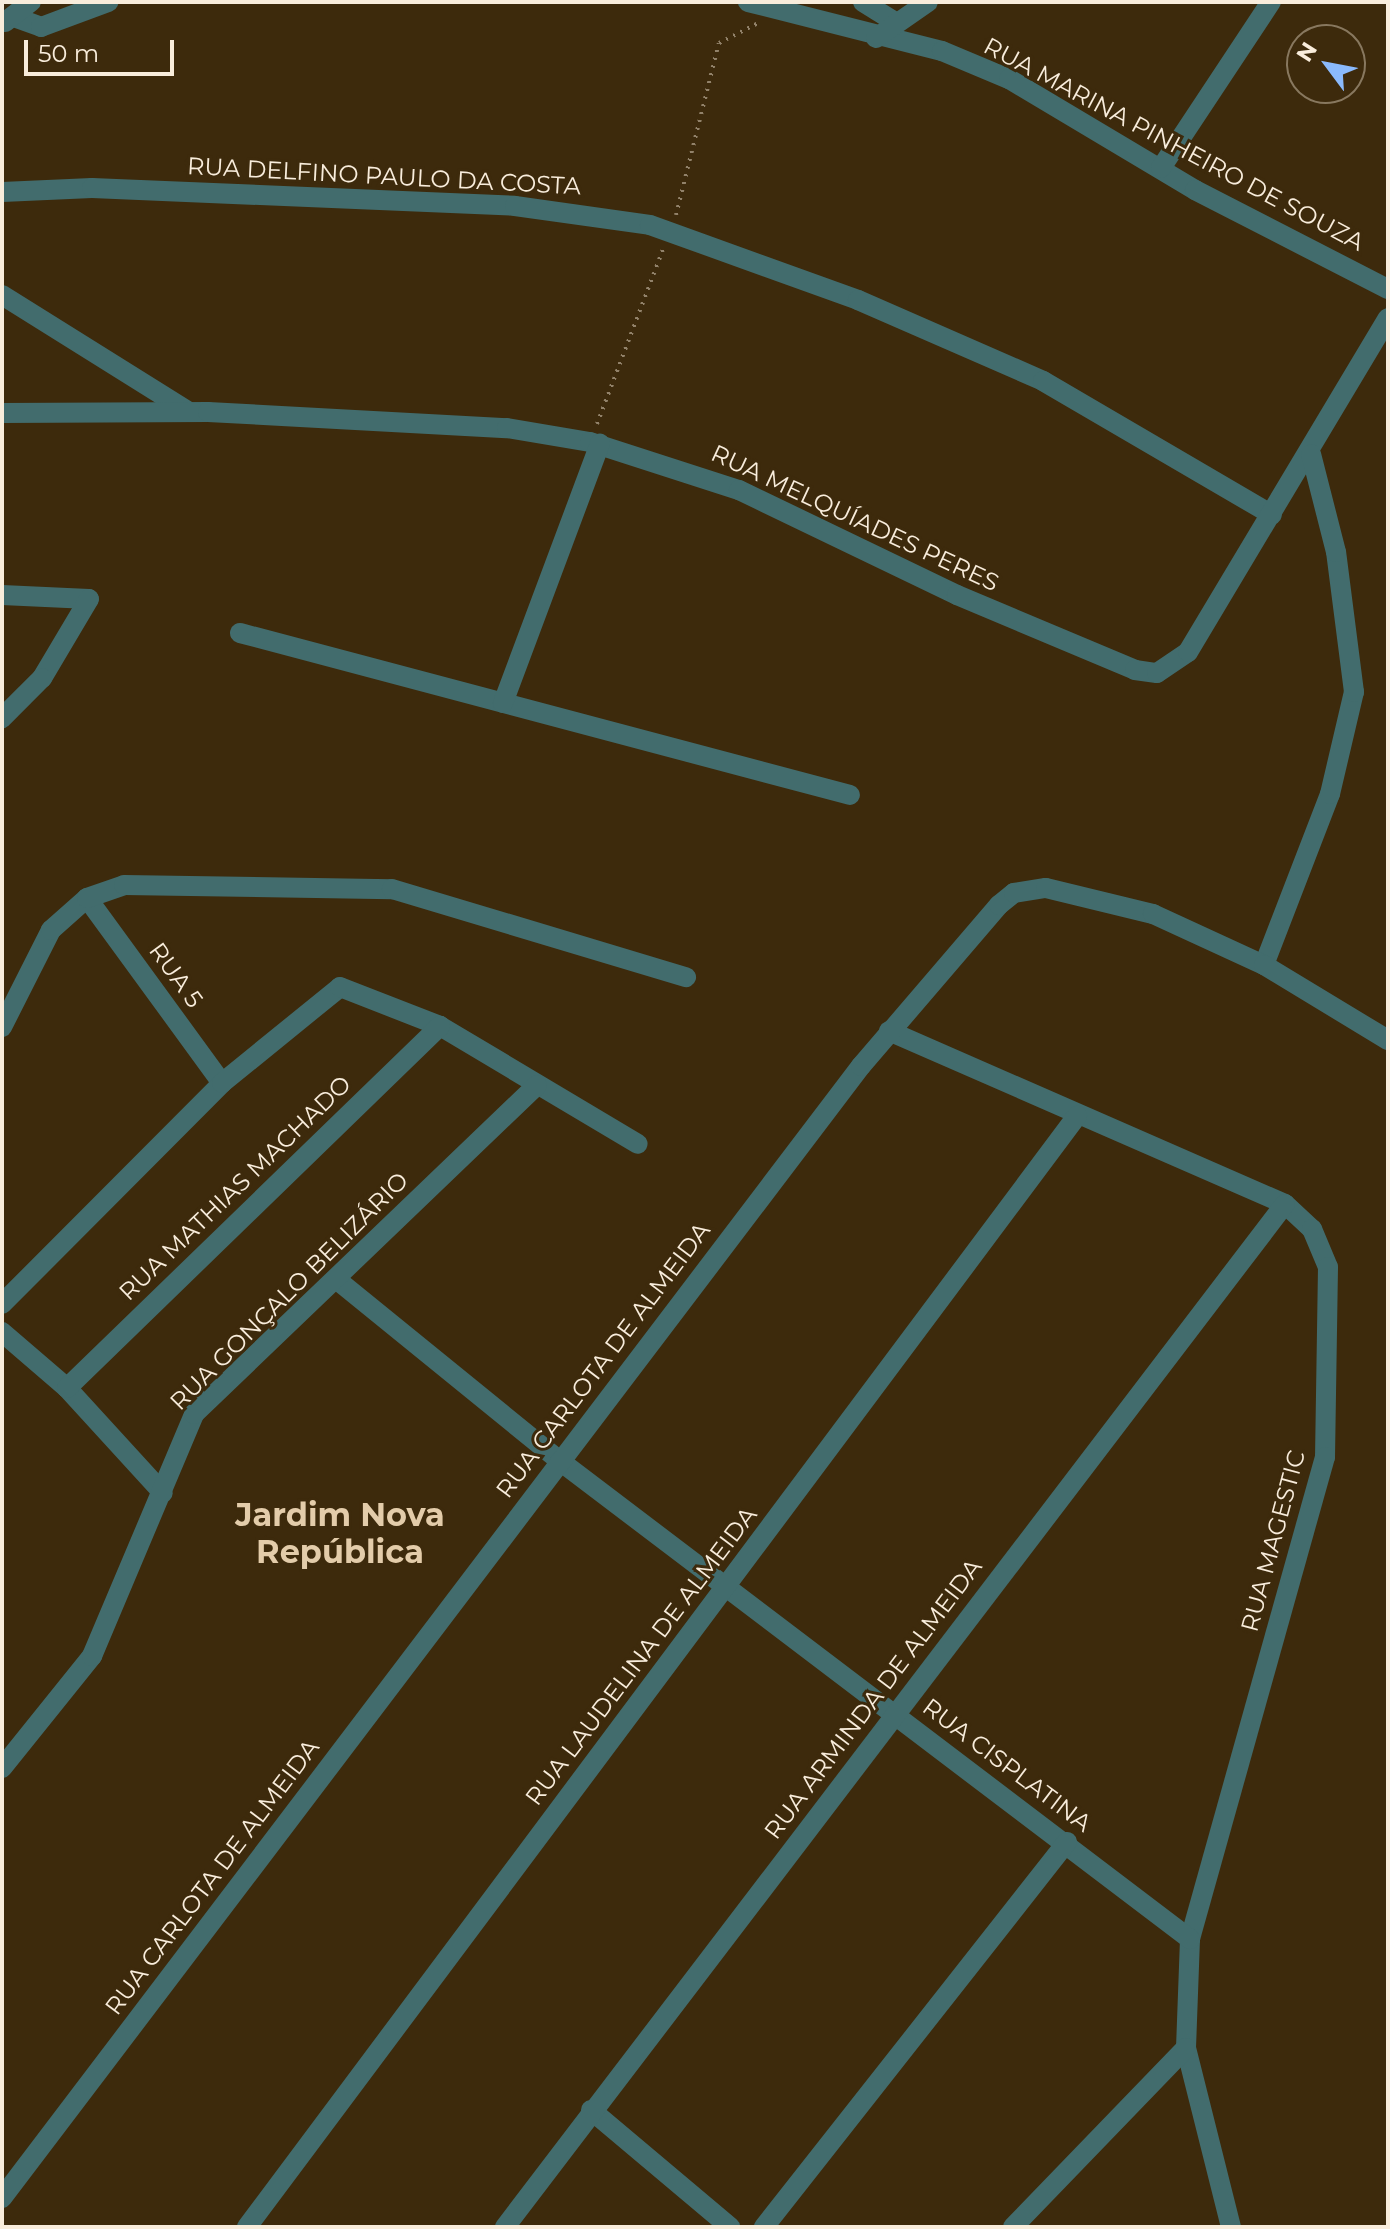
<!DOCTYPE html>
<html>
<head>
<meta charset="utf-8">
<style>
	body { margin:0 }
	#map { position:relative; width:1390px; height:2229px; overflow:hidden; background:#3d2a0c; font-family:Montserrat,sans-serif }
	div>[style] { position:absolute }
	.path>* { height:4px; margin-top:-2px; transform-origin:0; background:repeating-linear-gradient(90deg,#92826a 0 2px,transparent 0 8px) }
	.minor>* { height:20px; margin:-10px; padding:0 10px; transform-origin:10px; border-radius:10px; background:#426c6d }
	span { translate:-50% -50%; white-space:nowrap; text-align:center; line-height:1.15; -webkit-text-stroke:6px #3d2a0c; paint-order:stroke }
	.street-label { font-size:24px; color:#f9eddc }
	.district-label { font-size:32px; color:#e3ccaa; font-weight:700 }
	.frame { position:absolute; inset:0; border:4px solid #f9eddc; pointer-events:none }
	.north { position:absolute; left:1286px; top:24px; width:80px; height:80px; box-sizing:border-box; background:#3d2a0c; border:2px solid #88785f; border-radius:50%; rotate:302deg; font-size:22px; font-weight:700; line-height:32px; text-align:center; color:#f9eddc }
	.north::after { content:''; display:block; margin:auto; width:28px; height:36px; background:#8bbafc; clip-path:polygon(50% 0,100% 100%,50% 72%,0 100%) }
	.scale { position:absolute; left:24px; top:40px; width:150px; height:36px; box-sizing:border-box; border:4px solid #f9eddc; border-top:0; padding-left:10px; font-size:24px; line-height:28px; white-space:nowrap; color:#f9eddc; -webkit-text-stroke:6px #3d2a0c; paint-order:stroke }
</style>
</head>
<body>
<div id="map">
	<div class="path">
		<div style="left:676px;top:215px;width:177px;rotate:-76deg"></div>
		<div style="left:719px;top:43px;width:44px;rotate:-27.1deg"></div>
		<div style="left:597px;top:424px;width:187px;rotate:-69.3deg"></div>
	</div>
	<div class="minor">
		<div style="left:748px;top:2px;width:200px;rotate:14.2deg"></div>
		<div style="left:942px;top:51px;width:73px;rotate:22.7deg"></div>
		<div style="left:1009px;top:79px;width:217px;rotate:30.8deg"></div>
		<div style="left:1195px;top:190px;width:217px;rotate:27.2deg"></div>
		<div style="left:863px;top:2px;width:36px;rotate:32deg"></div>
		<div style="left:14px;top:17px;width:29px;rotate:20deg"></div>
		<div style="left:41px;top:27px;width:72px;rotate:-20.5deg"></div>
		<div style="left:5px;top:22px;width:33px;rotate:-38deg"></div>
		<div style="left:876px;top:38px;width:63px;rotate:-34.7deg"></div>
		<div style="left:1161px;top:168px;width:199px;rotate:-56.5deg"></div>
		<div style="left:2px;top:192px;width:90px;rotate:-2.5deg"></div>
		<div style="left:92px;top:188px;width:423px;rotate:2.4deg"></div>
		<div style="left:515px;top:206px;width:136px;rotate:8deg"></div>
		<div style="left:650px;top:225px;width:221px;rotate:19.8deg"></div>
		<div style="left:858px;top:300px;width:202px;rotate:23.6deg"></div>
		<div style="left:1043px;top:381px;width:265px;rotate:30.3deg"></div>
		<div style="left:2px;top:295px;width:217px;rotate:32deg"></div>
		<div style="left:2px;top:413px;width:206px;rotate:-0.3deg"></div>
		<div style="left:208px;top:412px;width:299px;rotate:3.1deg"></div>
		<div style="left:507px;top:428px;width:84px;rotate:9.6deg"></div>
		<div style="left:590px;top:442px;width:157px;rotate:17.9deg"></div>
		<div style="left:739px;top:490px;width:242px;rotate:25.7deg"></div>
		<div style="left:957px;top:595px;width:193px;rotate:22.8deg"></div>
		<div style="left:1135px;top:670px;width:22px;rotate:8deg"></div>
		<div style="left:1157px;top:673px;width:37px;rotate:-34deg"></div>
		<div style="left:1188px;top:652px;width:389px;rotate:-59.1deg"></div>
		<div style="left:2px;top:595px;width:87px;rotate:2.6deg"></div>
		<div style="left:89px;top:599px;width:92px;rotate:120.7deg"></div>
		<div style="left:42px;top:678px;width:57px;rotate:135deg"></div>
		<div style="left:240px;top:633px;width:631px;rotate:14.87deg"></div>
		<div style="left:503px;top:703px;width:277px;rotate:-69.5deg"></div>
		<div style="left:87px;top:898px;width:229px;rotate:53.9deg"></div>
		<div style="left:1264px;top:965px;width:183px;rotate:-68.9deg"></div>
		<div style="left:1330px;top:794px;width:105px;rotate:-76.8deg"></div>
		<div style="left:1354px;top:692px;width:141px;rotate:-97.3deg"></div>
		<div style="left:1336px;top:552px;width:101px;rotate:-104.3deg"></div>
		<div style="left:2px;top:1027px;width:109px;rotate:-63.2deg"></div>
		<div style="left:51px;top:930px;width:48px;rotate:-41.6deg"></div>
		<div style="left:87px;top:898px;width:39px;rotate:-19deg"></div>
		<div style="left:124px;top:885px;width:268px;rotate:0.9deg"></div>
		<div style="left:392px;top:889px;width:307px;rotate:16.7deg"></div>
		<div style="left:889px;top:1031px;width:432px;rotate:23.6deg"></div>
		<div style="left:1285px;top:1204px;width:37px;rotate:43deg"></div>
		<div style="left:1312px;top:1229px;width:41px;rotate:67.2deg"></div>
		<div style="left:1328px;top:1267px;width:190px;rotate:90.9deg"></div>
		<div style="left:1325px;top:1457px;width:501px;rotate:105.65deg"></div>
		<div style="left:1190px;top:1939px;width:109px;rotate:92.1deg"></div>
		<div style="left:1186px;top:2048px;width:185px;rotate:75.9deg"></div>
		<div style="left:336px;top:1279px;width:289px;rotate:39.1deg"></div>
		<div style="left:560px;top:1461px;width:791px;rotate:37.19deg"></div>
		<div style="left:2px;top:1304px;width:312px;rotate:-45.1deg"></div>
		<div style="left:222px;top:1083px;width:152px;rotate:-39.1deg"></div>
		<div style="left:340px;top:987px;width:107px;rotate:21.3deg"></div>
		<div style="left:440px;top:1026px;width:230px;rotate:30.8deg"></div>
		<div style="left:2px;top:1332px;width:86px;rotate:40.7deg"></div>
		<div style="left:67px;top:1388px;width:142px;rotate:47.6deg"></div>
		<div style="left:67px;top:1388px;width:520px;rotate:-44.14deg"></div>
		<div style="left:2px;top:1768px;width:144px;rotate:-51.2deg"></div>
		<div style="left:92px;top:1656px;width:263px;rotate:-67.1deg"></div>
		<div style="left:194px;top:1414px;width:475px;rotate:-43.8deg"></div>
		<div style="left:591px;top:2110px;width:182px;rotate:40.1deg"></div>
		<div style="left:2px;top:2198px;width:1421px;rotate:-52.81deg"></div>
		<div style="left:861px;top:1066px;width:212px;rotate:-49.4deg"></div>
		<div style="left:999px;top:905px;width:19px;rotate:-39deg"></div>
		<div style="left:1014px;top:893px;width:32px;rotate:-9deg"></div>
		<div style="left:1046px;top:888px;width:110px;rotate:13.7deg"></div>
		<div style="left:1153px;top:914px;width:122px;rotate:24.7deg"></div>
		<div style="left:1264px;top:965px;width:145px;rotate:31.2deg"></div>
		<div style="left:247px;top:2227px;width:1387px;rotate:-53.24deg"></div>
		<div style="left:505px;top:2227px;width:1286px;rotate:-52.68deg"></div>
		<div style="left:764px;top:2227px;width:490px;rotate:-51.8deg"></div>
		<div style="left:1013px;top:2227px;width:249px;rotate:-46deg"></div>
	</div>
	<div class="street-label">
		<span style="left:1174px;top:144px;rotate:28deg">RUA MARINA PINHEIRO DE SOUZA</span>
		<span style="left:384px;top:176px;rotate:3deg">RUA DELFINO PAULO DA COSTA</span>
		<span style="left:855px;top:518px;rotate:25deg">RUA MELQUÍADES PERES</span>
		<span style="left:176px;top:975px;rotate:54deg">RUA 5</span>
		<span style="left:235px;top:1188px;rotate:-44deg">RUA MATHIAS MACHADO</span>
		<span style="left:289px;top:1291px;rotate:-45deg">RUA GONÇALO BELIZÁRIO</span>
		<span style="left:603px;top:1360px;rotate:-53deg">RUA CARLOTA DE ALMEIDA</span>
		<span style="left:1273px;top:1541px;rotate:-75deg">RUA MAGESTIC</span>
		<span style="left:641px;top:1656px;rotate:-53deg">RUA LAUDELINA DE ALMEIDA</span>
		<span style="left:873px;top:1699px;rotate:-53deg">RUA ARMINDA DE ALMEIDA</span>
		<span style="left:1007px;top:1765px;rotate:37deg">RUA CISPLATINA</span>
		<span style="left:212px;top:1877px;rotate:-53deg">RUA CARLOTA DE ALMEIDA</span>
	</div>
	<div class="district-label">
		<span style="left:340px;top:1534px">Jardim Nova<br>República</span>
	</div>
	<div class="frame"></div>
	<div class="north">N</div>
	<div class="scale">50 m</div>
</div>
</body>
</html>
